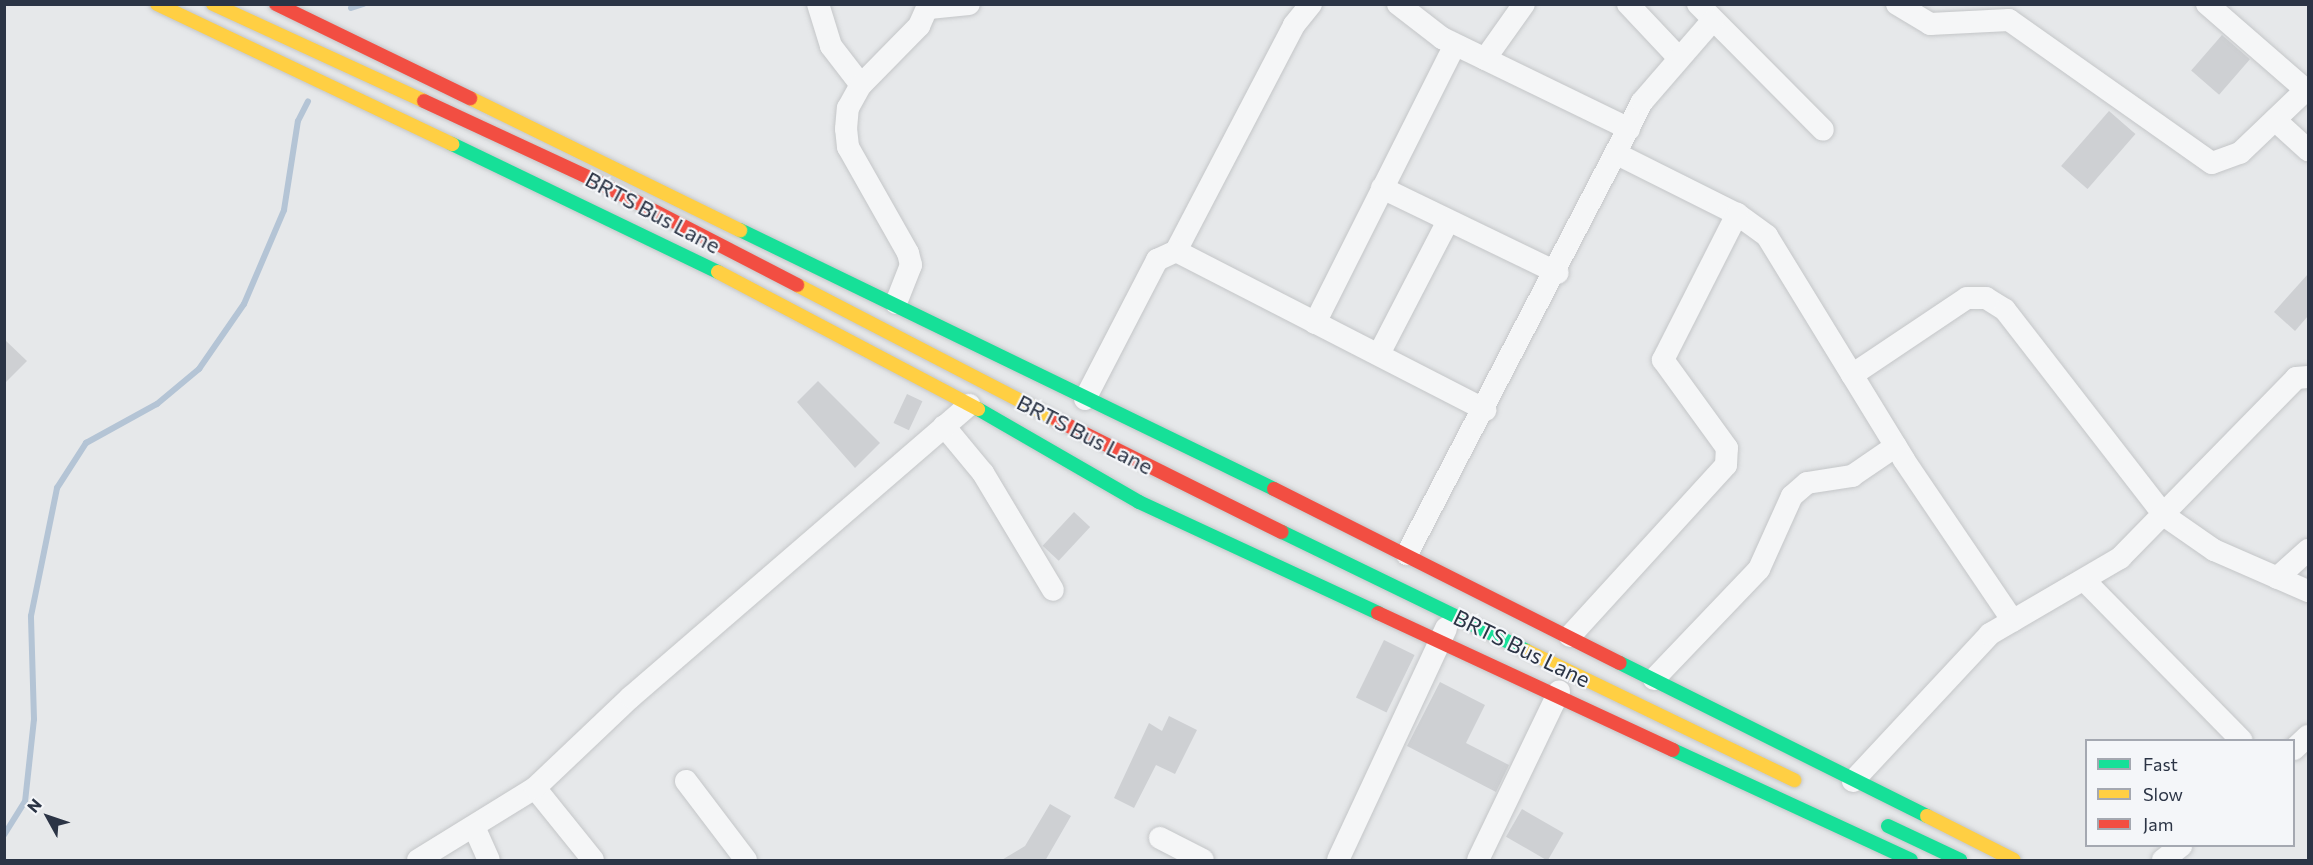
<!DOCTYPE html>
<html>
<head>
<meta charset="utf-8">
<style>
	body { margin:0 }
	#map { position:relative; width:2313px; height:865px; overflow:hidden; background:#e6e8ea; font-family:Commissioner,sans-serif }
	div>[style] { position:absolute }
	.stream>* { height:6px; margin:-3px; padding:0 3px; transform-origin:3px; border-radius:3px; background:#b4c4d5 }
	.building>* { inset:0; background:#ced0d3; transform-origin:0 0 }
	.roads { filter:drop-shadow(0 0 2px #c4c6c8) drop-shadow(0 0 2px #c4c6c8) }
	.street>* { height:22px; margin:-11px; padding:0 11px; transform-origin:11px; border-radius:11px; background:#f5f6f7 }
	.fast>* { height:14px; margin:-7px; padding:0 7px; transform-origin:7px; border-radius:7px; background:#16e098 }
	.slow>* { height:14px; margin:-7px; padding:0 7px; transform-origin:7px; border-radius:7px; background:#ffcf43 }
	.jam>* { height:14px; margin:-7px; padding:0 7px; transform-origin:7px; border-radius:7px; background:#f24e42 }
	span { translate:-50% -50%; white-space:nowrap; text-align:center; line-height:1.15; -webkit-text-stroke:4.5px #f4f6f9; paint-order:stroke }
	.street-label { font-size:22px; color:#2b3445 }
	.frame { position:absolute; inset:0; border:6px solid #2b3445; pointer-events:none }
	.legend { position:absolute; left:2085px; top:739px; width:210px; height:108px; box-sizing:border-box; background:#f4f6f9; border:2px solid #a4a8b1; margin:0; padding:8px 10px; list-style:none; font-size:18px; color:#2b3445 }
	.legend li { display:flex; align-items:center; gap:12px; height:30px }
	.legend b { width:30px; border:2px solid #a4a8b1 }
	.north { position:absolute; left:18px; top:787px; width:60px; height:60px; -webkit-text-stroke:4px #f4f6f9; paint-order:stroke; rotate:310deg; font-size:16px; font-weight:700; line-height:24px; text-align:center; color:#2b3445 }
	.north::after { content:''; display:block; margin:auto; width:21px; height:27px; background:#2b3445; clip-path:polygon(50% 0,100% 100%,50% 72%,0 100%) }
</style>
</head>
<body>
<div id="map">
	<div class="stream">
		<div style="left:351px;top:8px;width:13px;rotate:-18deg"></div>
		<div style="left:4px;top:835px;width:39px;rotate:-58deg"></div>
		<div style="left:25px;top:802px;width:83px;rotate:-83.8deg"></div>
		<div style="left:34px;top:719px;width:103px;rotate:-91.7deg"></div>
		<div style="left:31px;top:616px;width:131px;rotate:-78.5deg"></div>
		<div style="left:57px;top:488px;width:54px;rotate:-57.2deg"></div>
		<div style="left:86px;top:443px;width:81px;rotate:-28.8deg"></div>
		<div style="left:157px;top:404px;width:55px;rotate:-39.8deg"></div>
		<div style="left:199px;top:369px;width:79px;rotate:-55.3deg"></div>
		<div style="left:244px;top:304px;width:102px;rotate:-66.9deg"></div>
		<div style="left:284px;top:210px;width:90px;rotate:-81.1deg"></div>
		<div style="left:298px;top:121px;width:22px;rotate:-63deg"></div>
	</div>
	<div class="building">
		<div style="left:2222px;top:35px;width:37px;height:47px;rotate:41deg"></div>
		<div style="left:2109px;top:111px;width:35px;height:73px;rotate:41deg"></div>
		<div style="clip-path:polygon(2308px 274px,2308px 316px,2295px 331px,2274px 312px)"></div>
		<div style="clip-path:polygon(4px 339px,27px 361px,4px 384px)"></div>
		<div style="clip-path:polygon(818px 381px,880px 443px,855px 468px,797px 402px)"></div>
		<div style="left:907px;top:394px;width:17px;height:32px;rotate:25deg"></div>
		<div style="left:1074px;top:512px;width:22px;height:46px;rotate:43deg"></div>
		<div style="left:1384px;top:640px;width:34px;height:64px;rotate:26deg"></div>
		<div style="clip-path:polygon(1440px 682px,1485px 705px,1466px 743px,1509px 765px,1496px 792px,1407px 746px)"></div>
		<div style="clip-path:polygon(1169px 716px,1197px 730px,1175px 774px,1156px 765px,1134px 808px,1114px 798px,1149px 723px,1162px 731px)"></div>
		<div style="clip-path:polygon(1050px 804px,1071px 816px,1045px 861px,1000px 861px,1025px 846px)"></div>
		<div style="left:1522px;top:809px;width:48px;height:32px;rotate:30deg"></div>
	</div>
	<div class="roads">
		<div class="street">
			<div style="left:818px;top:4px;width:44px;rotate:72.8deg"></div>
			<div style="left:831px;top:46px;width:49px;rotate:52.4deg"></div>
			<div style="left:1398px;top:4px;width:56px;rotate:37.7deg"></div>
			<div style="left:1442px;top:38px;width:208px;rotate:25.9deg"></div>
			<div style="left:1628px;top:4px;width:73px;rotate:46.7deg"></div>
			<div style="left:1698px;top:4px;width:177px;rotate:45.2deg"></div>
			<div style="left:1897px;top:4px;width:39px;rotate:31deg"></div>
			<div style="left:1930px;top:24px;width:79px;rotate:-2.9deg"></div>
			<div style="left:2009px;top:20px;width:248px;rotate:35.2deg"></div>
			<div style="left:2212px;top:163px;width:30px;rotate:-20deg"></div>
			<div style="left:2240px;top:153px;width:94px;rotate:-43.7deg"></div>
			<div style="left:2207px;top:4px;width:131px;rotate:41deg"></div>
			<div style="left:929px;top:8px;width:40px;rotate:-5.7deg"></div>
			<div style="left:1485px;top:59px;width:67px;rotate:-54.7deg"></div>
			<div style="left:2275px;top:120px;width:45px;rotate:42.3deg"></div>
			<div style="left:1617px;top:154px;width:134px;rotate:26.6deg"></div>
			<div style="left:1737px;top:214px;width:37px;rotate:36deg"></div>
			<div style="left:1767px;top:236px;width:263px;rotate:58.5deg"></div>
			<div style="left:1904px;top:460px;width:194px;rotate:55.9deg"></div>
			<div style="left:1382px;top:188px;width:195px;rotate:25.8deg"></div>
			<div style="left:1176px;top:251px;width:255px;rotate:-62.4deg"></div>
			<div style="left:1294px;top:25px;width:27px;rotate:-51deg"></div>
			<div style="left:896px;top:303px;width:41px;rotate:-68.5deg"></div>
			<div style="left:911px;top:265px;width:12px;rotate:-104deg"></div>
			<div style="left:908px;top:253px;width:122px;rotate:-119.5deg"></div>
			<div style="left:848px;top:147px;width:18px;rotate:-96deg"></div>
			<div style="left:846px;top:129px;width:21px;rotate:-85deg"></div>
			<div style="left:848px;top:108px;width:26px;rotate:-61deg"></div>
			<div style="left:861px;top:85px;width:83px;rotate:-45.5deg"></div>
			<div style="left:919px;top:26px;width:24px;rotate:-66deg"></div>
			<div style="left:1315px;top:323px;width:311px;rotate:-63.3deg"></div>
			<div style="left:1379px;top:354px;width:150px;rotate:-62.6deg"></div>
			<div style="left:1852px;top:375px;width:138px;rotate:-33.8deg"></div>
			<div style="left:1967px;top:298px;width:19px"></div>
			<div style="left:1986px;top:298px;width:22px;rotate:32deg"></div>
			<div style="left:2005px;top:310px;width:261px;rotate:52.2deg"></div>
			<div style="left:2165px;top:516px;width:60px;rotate:34.8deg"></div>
			<div style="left:2214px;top:550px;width:103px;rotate:23.6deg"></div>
			<div style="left:1085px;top:399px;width:157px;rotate:-62.6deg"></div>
			<div style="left:1157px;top:260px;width:21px;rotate:-25deg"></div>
			<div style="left:1176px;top:251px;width:348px;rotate:27.2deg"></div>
			<div style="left:944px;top:426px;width:61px;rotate:50.3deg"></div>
			<div style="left:983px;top:473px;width:136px;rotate:59.1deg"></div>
			<div style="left:1407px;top:554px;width:509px;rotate:-62.53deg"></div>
			<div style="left:1642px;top:102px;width:108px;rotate:-49.1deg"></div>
			<div style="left:2277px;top:578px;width:42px;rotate:-42.1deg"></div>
			<div style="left:2085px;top:581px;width:223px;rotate:45.5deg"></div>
			<div style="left:1570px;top:636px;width:231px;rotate:-47.6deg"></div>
			<div style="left:1726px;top:465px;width:17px;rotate:-87deg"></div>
			<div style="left:1727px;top:448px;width:109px;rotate:-126deg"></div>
			<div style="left:1663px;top:360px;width:164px;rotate:-63.1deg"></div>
			<div style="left:1654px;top:679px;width:152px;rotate:-46.3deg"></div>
			<div style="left:1759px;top:569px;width:80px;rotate:-65.7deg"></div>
			<div style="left:1792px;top:496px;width:20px;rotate:-41deg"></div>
			<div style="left:1807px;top:483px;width:46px;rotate:-8.8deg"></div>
			<div style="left:1852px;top:476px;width:53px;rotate:-34.3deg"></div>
			<div style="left:2294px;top:749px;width:19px;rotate:-43deg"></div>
			<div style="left:686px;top:781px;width:99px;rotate:52.8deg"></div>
			<div style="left:1853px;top:781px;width:201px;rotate:-47deg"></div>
			<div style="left:1990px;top:634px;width:151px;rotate:-30.3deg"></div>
			<div style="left:2120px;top:558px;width:252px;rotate:-45.6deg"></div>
			<div style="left:2296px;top:378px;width:12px;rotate:-5deg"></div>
			<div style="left:535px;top:788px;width:92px;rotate:51.1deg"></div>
			<div style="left:475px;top:829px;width:34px;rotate:66deg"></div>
			<div style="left:1160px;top:838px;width:48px;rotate:27.1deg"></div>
			<div style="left:418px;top:860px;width:137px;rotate:-31.6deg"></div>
			<div style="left:535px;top:788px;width:132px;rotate:-43.5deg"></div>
			<div style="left:631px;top:697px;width:447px;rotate:-40.8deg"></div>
			<div style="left:1338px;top:860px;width:256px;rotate:-65deg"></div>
			<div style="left:1478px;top:860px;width:187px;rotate:-64.3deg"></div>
			<div style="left:2163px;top:860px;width:23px;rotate:-38deg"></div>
		</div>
		<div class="fast">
			<div style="left:452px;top:144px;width:295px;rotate:25.7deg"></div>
			<div style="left:740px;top:230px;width:593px;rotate:25.87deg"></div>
			<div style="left:978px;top:409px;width:186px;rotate:30deg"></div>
			<div style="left:1139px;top:502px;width:264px;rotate:24.9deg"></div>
			<div style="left:1282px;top:532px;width:272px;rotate:25.9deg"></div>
			<div style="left:1620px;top:663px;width:343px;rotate:26.5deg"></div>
			<div style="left:1673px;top:750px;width:262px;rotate:24.8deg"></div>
			<div style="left:1888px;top:826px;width:80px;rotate:25.3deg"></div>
		</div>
		<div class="slow">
			<div style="left:157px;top:4px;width:327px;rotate:25.4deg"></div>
			<div style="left:213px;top:4px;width:232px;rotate:24.7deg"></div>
			<div style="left:470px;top:98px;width:301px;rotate:26.1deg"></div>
			<div style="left:718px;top:272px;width:294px;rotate:27.8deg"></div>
			<div style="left:797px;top:285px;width:293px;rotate:27.4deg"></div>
			<div style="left:1527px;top:651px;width:297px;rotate:25.8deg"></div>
			<div style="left:1927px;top:816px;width:97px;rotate:26.8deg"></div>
		</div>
		<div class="jam">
			<div style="left:276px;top:4px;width:216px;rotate:25.9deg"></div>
			<div style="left:424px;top:101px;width:185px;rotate:24.9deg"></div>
			<div style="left:592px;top:179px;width:231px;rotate:27.3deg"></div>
			<div style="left:1057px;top:420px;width:251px;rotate:26.5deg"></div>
			<div style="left:1274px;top:489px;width:387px;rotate:26.7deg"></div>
			<div style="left:1378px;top:613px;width:325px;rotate:24.9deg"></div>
		</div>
	</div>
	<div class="street-label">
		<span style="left:653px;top:212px;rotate:28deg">BRTS Bus Lane</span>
		<span style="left:1085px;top:434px;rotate:27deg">BRTS Bus Lane</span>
		<span style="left:1522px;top:648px;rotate:26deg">BRTS Bus Lane</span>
	</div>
	<div class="frame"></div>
	<ul class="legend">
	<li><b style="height:8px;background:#16e098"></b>Fast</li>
	<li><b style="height:8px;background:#ffcf43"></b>Slow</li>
	<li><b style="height:8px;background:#f24e42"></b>Jam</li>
	</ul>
	<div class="north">N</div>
</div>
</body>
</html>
